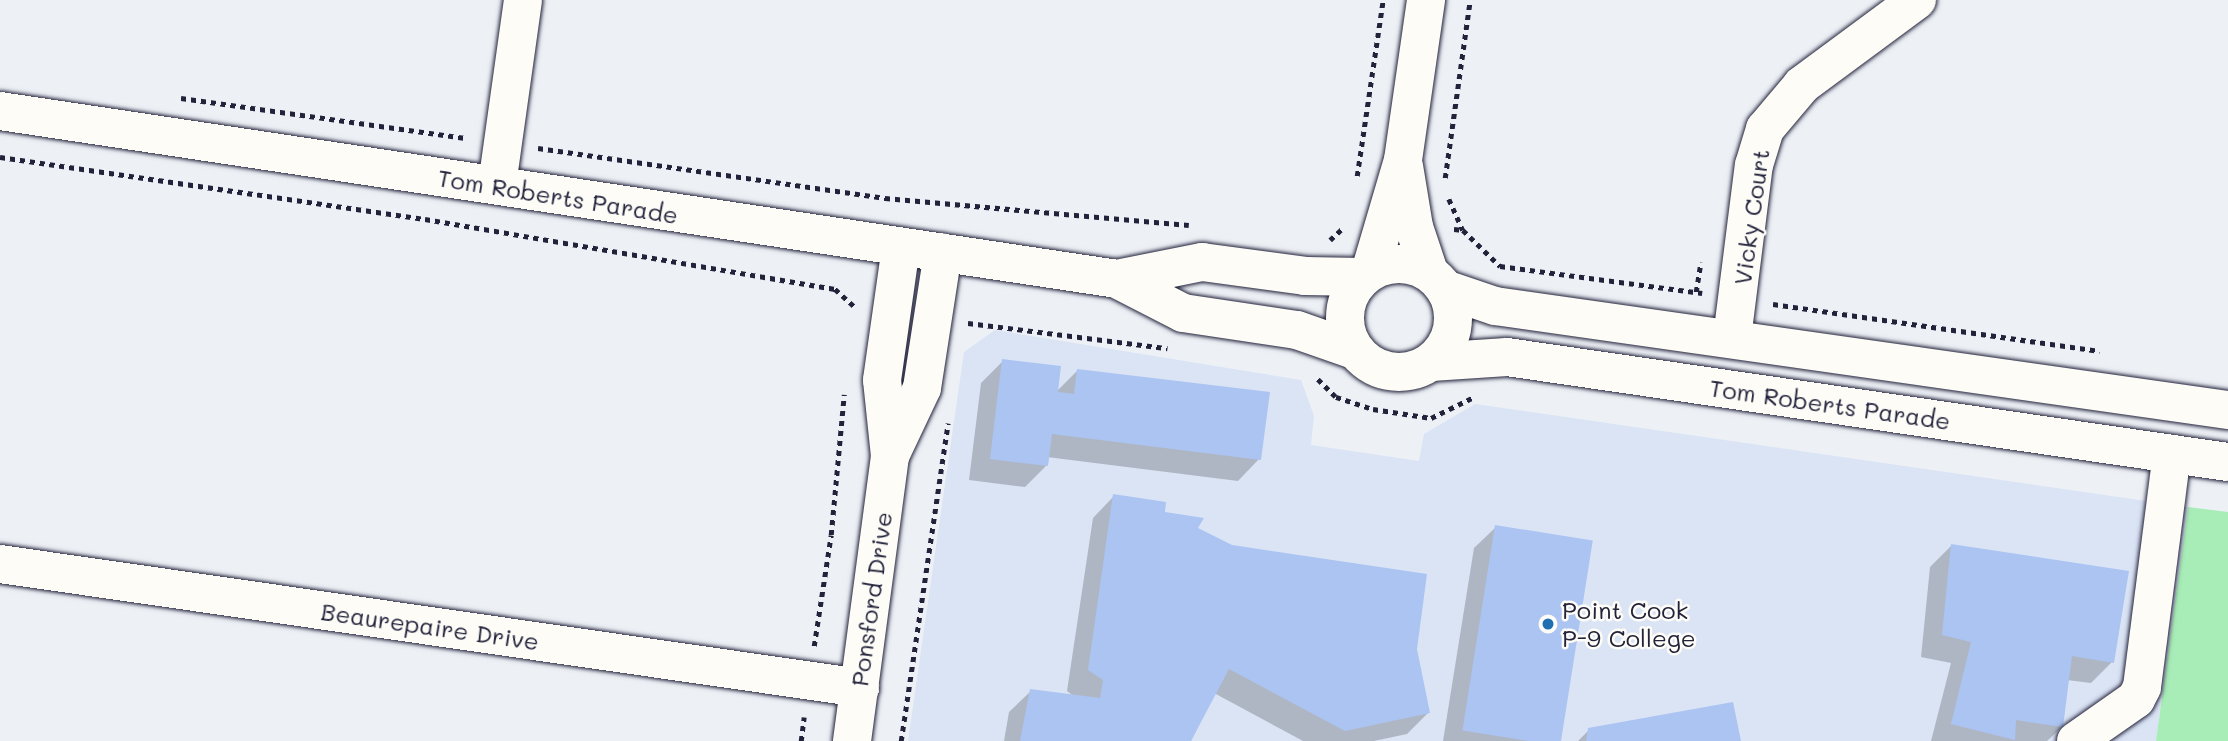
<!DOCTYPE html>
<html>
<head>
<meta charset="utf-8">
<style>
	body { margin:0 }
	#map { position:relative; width:2228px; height:741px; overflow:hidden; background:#edf1f6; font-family:Mali,sans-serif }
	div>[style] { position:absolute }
	.built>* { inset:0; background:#dae4f5 }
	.green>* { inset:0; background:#a8ecb7 }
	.shadow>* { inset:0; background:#0003 }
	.building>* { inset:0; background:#acc4f2; transform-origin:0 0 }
	.path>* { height:4.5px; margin-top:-2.25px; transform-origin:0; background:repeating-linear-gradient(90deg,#22223b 0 5px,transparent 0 10px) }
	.roads { filter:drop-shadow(0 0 2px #22223b) drop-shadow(0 0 2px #22223b) }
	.minor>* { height:38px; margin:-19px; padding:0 19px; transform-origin:19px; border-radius:19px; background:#fdfcf7 }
	.minor>.ring { margin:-19px; padding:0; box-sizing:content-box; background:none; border:38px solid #fdfcf7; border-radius:50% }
	.dots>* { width:19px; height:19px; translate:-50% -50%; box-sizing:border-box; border:4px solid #fdfcf7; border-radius:50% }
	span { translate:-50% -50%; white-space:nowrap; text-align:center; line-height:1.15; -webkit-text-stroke:5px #fdfcf7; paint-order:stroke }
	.street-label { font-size:24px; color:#22223b }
	.poi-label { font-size:24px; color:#22223b }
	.left { translate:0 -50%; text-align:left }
</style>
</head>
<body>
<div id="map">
	<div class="built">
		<div style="clip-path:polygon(995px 330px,1301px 380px,1314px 416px,1311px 445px,1419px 461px,1424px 434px,1475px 404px,2188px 507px,2156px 741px,908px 741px,964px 352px)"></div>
	</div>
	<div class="green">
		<div style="clip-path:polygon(2188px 507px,2228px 512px,2228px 741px,2156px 741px)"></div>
	</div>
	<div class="shadow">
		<div style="clip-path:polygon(1003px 361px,1056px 392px,1078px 370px,1259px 459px,1238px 481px,1047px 457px,1046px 466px,1025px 487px,969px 480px,981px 383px)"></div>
		<div style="clip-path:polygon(1114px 496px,1195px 529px,1415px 649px,1428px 713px,1407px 734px,1374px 741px,1303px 741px,1214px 693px,1191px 741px,1004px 741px,1009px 712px,1031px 691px,1075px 697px,1067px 691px,1093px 518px)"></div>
		<div style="clip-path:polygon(1496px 527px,1591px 542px,1558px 741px,1443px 741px,1474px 548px)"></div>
		<div style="clip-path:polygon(1951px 546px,2112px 662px,2091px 683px,2067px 680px,2062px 727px,2047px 741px,1931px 741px,1951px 663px,1921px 657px,1930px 567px)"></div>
		<div style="clip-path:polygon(1589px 730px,1739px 741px,1578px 741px)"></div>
	</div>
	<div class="building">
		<div style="clip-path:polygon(1002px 359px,1061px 366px,1058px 392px,1074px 394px,1077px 369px,1270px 392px,1261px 460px,1052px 434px,1048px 466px,990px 459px)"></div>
		<div style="clip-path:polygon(1113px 494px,1166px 502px,1165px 512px,1204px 518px,1198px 528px,1232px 545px,1427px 574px,1417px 649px,1430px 713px,1345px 731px,1229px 669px,1191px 741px,1020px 741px,1030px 689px,1100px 698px,1103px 680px,1088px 670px)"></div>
		<div style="left:1495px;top:525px;width:99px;height:208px;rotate:9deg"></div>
		<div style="clip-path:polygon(1951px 544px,2129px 571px,2114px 663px,2072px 656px,2063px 727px,2016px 720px,2015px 740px,1951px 724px,1971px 642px,1942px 635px)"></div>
		<div style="clip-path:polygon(1733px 702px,1741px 741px,1586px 741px,1588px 728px)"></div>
	</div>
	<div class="path">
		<div style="left:181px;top:98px;width:289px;rotate:8deg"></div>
		<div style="left:538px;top:148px;width:351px;rotate:8.2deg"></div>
		<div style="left:885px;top:198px;width:305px;rotate:5.1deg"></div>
		<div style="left:0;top:157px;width:429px;rotate:8.3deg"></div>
		<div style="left:1357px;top:176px;width:178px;rotate:-81.6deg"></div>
		<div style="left:1445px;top:178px;width:180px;rotate:-82deg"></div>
		<div style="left:1449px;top:199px;width:34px;rotate:66deg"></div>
		<div style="left:425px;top:219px;width:416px;rotate:9.7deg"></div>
		<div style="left:835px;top:289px;width:27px;rotate:42deg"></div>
		<div style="left:1454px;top:229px;width:9px;rotate:6deg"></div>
		<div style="left:1463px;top:230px;width:52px;rotate:44.2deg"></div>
		<div style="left:1500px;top:266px;width:204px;rotate:7.6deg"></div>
		<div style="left:1330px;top:240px;width:19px;rotate:-43deg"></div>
		<div style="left:1696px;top:292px;width:30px;rotate:-81deg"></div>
		<div style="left:1773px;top:304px;width:330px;rotate:8.2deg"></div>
		<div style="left:968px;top:323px;width:201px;rotate:7.2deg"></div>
		<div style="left:1318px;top:379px;width:25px;rotate:45deg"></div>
		<div style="left:1336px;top:397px;width:39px;rotate:18deg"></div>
		<div style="left:1373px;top:409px;width:59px;rotate:8.8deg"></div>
		<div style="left:1431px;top:418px;width:46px;rotate:-26deg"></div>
		<div style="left:814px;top:646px;width:112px;rotate:-81.3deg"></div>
		<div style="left:831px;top:535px;width:141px;rotate:-84.7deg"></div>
		<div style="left:801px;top:741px;width:24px;rotate:-83deg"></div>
		<div style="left:901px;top:741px;width:321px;rotate:-81.6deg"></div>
	</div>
	<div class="roads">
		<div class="minor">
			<div style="left:0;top:111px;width:1130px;rotate:8.55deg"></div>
			<div style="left:1117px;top:279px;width:74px;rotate:27.3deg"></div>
			<div style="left:1183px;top:313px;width:115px;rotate:8.5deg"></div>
			<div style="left:1297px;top:330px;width:60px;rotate:19.3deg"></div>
			<div style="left:1404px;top:166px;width:62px;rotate:80.7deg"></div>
			<div style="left:1414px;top:227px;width:47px;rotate:71.6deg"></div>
			<div style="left:497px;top:185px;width:187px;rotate:-82deg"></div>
			<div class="ring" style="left:1345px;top:264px;width:70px;height:70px"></div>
			<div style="left:1370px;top:272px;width:117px;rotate:-73.6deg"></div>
			<div style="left:1403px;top:160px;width:162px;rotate:-81.8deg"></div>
			<div style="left:1117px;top:279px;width:87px;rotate:-11.3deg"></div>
			<div style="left:1202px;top:262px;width:104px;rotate:7.7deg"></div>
			<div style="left:1305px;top:276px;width:58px;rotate:1deg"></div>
			<div style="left:1445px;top:289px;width:53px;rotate:18.8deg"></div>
			<div style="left:1495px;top:306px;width:740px;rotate:8.08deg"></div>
			<div style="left:1732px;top:338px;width:174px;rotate:-82.8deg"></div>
			<div style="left:1754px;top:165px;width:38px;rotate:-73deg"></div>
			<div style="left:1765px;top:129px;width:57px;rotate:-49.9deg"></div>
			<div style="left:1802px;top:85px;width:143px;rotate:-36.5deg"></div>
			<div style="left:1431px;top:362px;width:76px;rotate:-3.8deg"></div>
			<div style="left:1507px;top:357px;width:729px;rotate:8.29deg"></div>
			<div style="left:890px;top:456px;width:75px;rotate:-64.8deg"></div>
			<div style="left:922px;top:388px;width:137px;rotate:-81.2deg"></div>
			<div style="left:0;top:564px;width:869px;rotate:8.2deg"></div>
			<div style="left:852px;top:741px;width:288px;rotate:-82.4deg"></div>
			<div style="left:890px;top:456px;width:76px;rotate:-96deg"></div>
			<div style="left:882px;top:380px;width:134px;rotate:-81.9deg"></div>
			<div style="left:2076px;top:741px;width:73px;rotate:-35deg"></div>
			<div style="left:2136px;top:699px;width:13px;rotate:-63deg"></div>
			<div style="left:2142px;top:687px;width:235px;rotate:-82.7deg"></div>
		</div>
	</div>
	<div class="dots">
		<div style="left:1548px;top:624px;background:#1f6fb2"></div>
	</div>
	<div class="street-label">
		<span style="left:558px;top:196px;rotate:9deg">Tom Roberts Parade</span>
		<span style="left:1751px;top:217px;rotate:-82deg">Vicky Court</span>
		<span style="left:1830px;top:404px;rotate:8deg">Tom Roberts Parade</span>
		<span style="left:871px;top:599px;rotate:-82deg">Ponsford Drive</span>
		<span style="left:430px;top:626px;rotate:8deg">Beaurepaire Drive</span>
	</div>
	<div class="poi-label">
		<span class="left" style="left:1562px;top:624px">Point Cook<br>P-9 College</span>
	</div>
</div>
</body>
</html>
